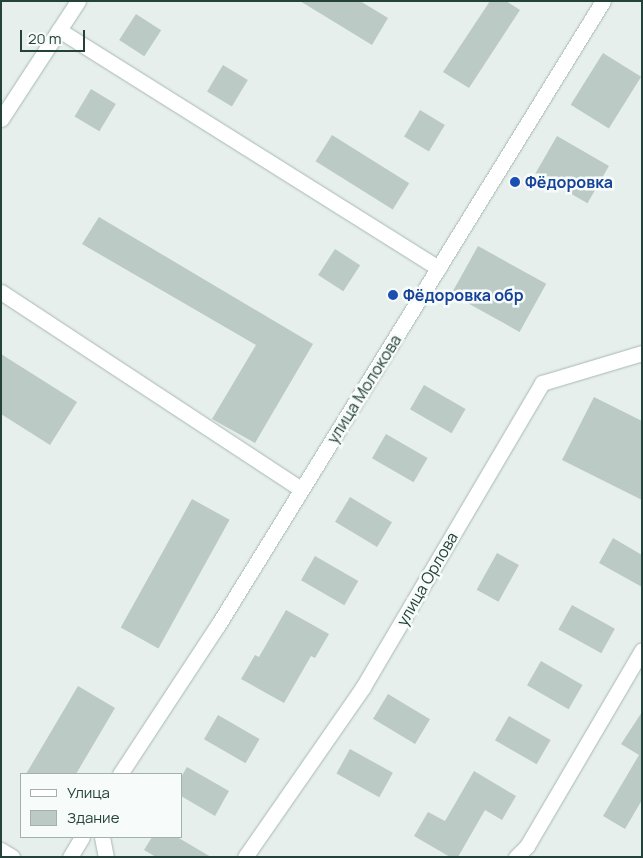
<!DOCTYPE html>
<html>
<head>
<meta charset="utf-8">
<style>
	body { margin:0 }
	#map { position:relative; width:643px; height:858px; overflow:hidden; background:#e6efeb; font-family:Manrope,sans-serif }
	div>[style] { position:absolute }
	.building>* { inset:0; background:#bbcac4; transform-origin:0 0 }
	.roads { filter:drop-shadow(0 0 1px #a8b8b2) drop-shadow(0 0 1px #a8b8b2) }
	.minor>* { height:15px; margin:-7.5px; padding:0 7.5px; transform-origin:7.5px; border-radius:7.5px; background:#fff }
	.dots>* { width:14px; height:14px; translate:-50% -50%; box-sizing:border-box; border:2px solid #f7fbf9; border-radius:50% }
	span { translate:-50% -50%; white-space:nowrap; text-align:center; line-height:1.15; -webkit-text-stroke:5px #f7fbf9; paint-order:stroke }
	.transit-label { font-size:16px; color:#164399; font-weight:700 }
	.left { translate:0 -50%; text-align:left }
	.street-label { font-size:16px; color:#24423a }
	.frame { position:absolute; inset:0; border:2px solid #24423a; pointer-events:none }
	.legend { position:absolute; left:20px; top:773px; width:162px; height:65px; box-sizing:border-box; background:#f7fbf9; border:1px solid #a3b1ad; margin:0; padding:6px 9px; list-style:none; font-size:15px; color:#24423a }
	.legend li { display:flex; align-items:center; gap:10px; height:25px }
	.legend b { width:25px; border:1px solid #a3b1ad }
	.scale { position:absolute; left:20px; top:30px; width:65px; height:22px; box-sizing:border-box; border:2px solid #24423a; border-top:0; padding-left:6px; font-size:15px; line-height:18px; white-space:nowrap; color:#24423a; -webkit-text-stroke:4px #f7fbf9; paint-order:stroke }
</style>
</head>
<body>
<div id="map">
	<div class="building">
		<div style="clip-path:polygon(300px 1px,360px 1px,388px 18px,372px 45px)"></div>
		<div style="clip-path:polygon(490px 1px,506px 1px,520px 10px,469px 88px,443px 72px)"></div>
		<div style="left:136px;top:14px;width:30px;height:31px;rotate:33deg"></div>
		<div style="left:603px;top:53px;width:45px;height:61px;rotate:32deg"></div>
		<div style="left:223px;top:65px;width:29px;height:31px;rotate:31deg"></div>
		<div style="left:91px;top:89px;width:29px;height:32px;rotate:31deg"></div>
		<div style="left:420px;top:110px;width:29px;height:31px;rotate:31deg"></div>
		<div style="left:332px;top:135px;width:91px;height:31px;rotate:32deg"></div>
		<div style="left:557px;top:136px;width:60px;height:43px;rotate:30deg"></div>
		<div style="clip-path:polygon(99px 217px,313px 344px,255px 443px,212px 419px,256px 345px,82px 244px)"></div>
		<div style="left:478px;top:246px;width:78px;height:55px;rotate:29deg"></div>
		<div style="left:335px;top:249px;width:30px;height:31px;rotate:33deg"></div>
		<div style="clip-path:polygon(1px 354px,77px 402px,50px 445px,1px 414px)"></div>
		<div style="left:424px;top:385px;width:48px;height:28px;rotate:30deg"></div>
		<div style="clip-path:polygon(594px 397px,642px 421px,642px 500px,562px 460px)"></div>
		<div style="left:386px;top:434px;width:48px;height:28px;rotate:30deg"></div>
		<div style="left:350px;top:497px;width:49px;height:29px;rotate:31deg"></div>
		<div style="left:192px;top:499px;width:43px;height:147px;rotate:29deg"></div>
		<div style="clip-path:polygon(613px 538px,642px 555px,642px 587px,599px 563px)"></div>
		<div style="left:497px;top:553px;width:25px;height:42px;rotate:29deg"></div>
		<div style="left:315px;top:556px;width:50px;height:28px;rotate:30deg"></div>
		<div style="left:572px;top:605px;width:49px;height:28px;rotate:29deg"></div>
		<div style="clip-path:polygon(286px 610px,329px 634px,315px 658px,311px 656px,284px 703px,241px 679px,255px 655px,259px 657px)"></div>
		<div style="left:541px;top:661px;width:48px;height:28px;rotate:30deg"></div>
		<div style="clip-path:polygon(78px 686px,115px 708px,76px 774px,26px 774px)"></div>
		<div style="left:388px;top:694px;width:49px;height:29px;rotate:31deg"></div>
		<div style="clip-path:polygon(642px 712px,642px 800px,625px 829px,603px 816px,639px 755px,621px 744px)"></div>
		<div style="left:218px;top:715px;width:48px;height:28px;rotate:30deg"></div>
		<div style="left:509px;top:716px;width:48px;height:28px;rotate:30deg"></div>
		<div style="left:350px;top:749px;width:49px;height:28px;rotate:29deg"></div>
		<div style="clip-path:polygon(187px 767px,229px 791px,215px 816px,181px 796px,181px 777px)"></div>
		<div style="clip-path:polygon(474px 771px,516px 796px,502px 820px,485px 810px,458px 857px,450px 857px,414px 836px,428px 812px,445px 821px)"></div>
		<div style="clip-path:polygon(152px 837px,177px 837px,211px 857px,156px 857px,144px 850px)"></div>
	</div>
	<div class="roads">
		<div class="minor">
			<div style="left:59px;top:30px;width:448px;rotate:32.1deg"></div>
			<div style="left:1px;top:119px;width:141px;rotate:-56.9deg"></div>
			<div style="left:1px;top:292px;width:359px;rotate:33.3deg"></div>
			<div style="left:120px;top:774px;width:178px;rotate:-56.7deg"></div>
			<div style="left:218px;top:625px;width:733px;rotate:-58.33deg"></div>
			<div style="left:102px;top:837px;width:20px;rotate:79deg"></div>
			<div style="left:1px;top:850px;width:13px;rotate:32deg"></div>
			<div style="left:70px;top:857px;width:23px;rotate:-59deg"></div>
			<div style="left:245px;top:857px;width:207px;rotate:-55.2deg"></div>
			<div style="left:363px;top:687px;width:353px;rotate:-59.5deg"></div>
			<div style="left:542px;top:383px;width:104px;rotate:-16.7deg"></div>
			<div style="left:516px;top:857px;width:16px;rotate:-45deg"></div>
			<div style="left:527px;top:846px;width:227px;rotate:-59.6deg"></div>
		</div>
	</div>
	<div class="dots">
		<div style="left:515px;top:182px;background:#1a4fb4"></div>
		<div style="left:393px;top:295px;background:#1a4fb4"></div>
	</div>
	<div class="transit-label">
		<span class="left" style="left:525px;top:182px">Фёдоровка</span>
		<span class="left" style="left:403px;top:295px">Фёдоровка обр</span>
	</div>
	<div class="street-label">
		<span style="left:364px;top:389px;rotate:-58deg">улица Молокова</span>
		<span style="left:427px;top:579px;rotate:-60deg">улица Орлова</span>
	</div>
	<div class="frame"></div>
	<ul class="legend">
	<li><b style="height:6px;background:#fff"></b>Улица</li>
	<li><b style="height:14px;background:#bbcac4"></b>Здание</li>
	</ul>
	<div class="scale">20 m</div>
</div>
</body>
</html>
